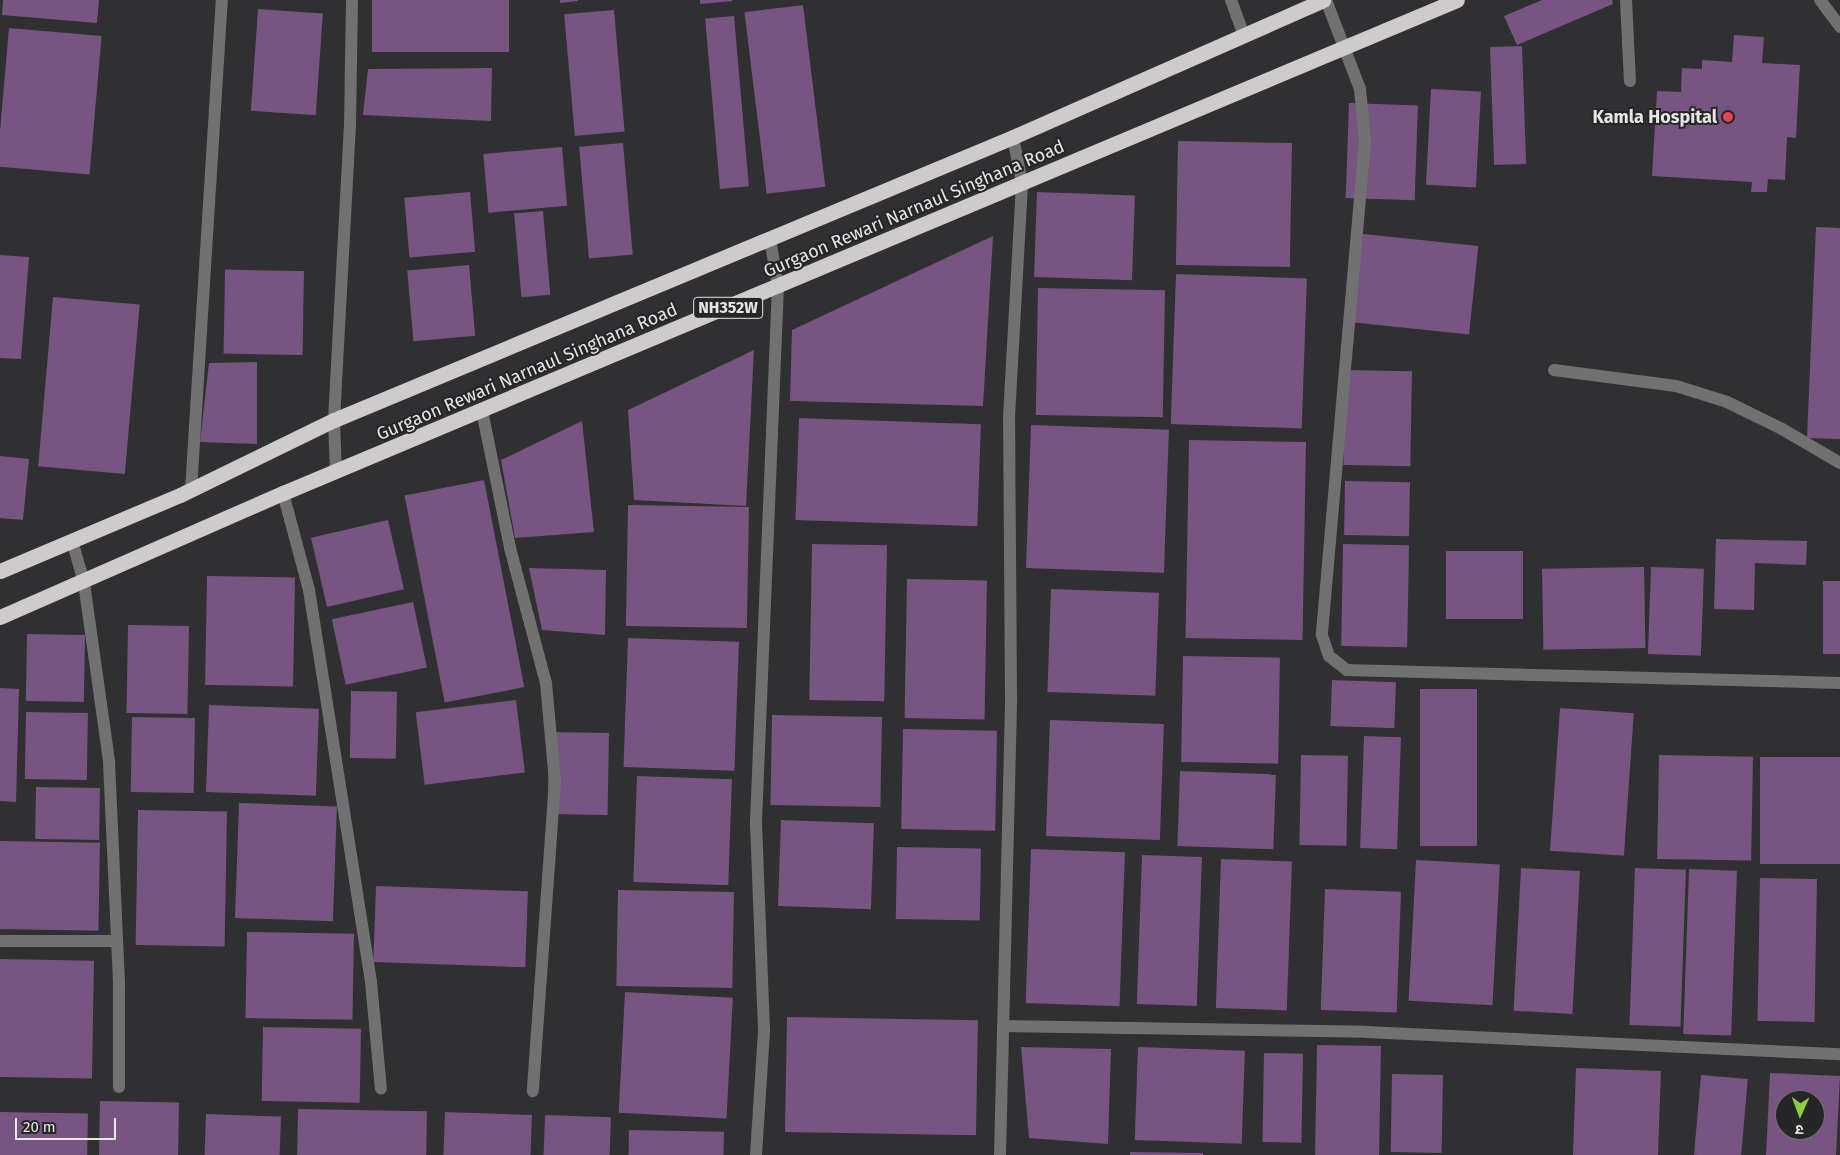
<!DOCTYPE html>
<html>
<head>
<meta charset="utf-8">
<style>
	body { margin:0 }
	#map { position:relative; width:1840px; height:1155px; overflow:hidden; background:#302f31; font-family:"Fira Sans","Noto Sans Devanagari",sans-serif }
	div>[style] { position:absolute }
	.building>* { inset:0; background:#775481; transform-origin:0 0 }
	.minor>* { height:12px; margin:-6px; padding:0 6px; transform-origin:6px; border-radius:6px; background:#727171 }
	.highway>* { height:15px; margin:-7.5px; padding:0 7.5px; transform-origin:7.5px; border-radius:7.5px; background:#cfcbcb }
	.dots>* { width:14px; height:14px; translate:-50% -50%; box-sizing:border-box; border:2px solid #262527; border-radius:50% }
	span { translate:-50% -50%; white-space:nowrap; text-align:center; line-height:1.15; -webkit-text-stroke:4px #262527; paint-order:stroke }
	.shield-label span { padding:1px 4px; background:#262527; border:1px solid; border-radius:4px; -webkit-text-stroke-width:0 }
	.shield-label { font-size:16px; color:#e7e6e7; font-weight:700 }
	.poi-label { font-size:18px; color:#e7e6e7; font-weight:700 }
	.right { translate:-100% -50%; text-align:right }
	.street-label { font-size:18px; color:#e7e6e7 }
	.north { position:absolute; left:1775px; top:1090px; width:50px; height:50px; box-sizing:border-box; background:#262527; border:1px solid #737274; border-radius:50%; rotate:182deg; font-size:14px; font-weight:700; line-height:20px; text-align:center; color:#e7e6e7 }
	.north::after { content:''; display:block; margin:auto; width:18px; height:22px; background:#8cce45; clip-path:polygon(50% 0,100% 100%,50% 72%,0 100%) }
	.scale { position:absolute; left:15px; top:1118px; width:101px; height:22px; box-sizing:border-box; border:2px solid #e7e6e7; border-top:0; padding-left:6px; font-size:15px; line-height:18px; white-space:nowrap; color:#e7e6e7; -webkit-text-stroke:4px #262527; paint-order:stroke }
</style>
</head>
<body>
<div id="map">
	<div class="building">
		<div style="clip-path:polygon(3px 0,99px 0,97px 23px,2px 15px)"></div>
		<div style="left:372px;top:0;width:137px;height:52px"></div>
		<div style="clip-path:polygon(560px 0,578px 0,578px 1px,560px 3px)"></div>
		<div style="clip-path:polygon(700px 0,732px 0,732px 1px,700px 4px)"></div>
		<div style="clip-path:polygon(1542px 0,1612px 0,1613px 4px,1517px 45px,1504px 16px)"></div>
		<div style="left:803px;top:5px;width:183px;height:59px;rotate:83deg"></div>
		<div style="left:258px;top:9px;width:65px;height:102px;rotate:4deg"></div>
		<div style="left:614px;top:10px;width:122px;height:50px;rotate:85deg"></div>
		<div style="left:734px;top:16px;width:171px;height:29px;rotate:85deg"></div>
		<div style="left:9px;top:28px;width:93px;height:139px;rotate:5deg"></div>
		<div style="clip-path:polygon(1734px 35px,1764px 37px,1762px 63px,1800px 65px,1796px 138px,1787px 137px,1785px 180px,1768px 179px,1767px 192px,1751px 192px,1752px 182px,1652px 176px,1657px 91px,1681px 92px,1682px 68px,1702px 69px,1702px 60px,1732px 62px)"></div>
		<div style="left:1522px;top:46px;width:118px;height:32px;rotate:88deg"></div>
		<div style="clip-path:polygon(492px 68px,491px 121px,363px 115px,368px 69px)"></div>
		<div style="left:1431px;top:89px;width:50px;height:96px;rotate:3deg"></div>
		<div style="left:1349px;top:103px;width:69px;height:95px;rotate:2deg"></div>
		<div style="left:1178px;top:141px;width:114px;height:124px;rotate:1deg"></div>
		<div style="left:623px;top:143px;width:112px;height:44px;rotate:85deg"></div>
		<div style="left:562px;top:147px;width:59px;height:79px;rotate:85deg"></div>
		<div style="left:470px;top:192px;width:60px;height:66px;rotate:85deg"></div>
		<div style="left:1037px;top:192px;width:98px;height:85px;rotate:2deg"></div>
		<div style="left:543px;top:211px;width:84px;height:29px;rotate:85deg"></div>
		<div style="clip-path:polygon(1816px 227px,1840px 228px,1840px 439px,1807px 438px)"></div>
		<div style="left:1354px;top:233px;width:125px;height:89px;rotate:6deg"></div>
		<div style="clip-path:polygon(993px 236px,983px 406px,790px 401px,792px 330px)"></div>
		<div style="clip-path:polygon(0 255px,29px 257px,21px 359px,0 358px)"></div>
		<div style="left:469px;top:265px;width:71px;height:62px;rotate:85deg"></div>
		<div style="left:304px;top:271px;width:84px;height:79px;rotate:91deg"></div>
		<div style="left:1176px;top:274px;width:131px;height:150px;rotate:2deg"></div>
		<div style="left:1038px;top:288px;width:127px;height:127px;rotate:1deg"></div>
		<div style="left:53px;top:297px;width:87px;height:170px;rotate:5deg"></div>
		<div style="clip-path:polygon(754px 350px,746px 506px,634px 500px,628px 410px)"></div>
		<div style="clip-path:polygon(257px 362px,257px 444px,200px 442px,209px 363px)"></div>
		<div style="left:1345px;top:370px;width:67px;height:95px;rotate:1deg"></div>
		<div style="left:799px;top:418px;width:182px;height:102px;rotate:2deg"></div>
		<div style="clip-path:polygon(582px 421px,594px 532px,515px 538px,501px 460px)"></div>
		<div style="left:1031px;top:425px;width:138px;height:143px;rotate:2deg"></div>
		<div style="left:1189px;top:440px;width:117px;height:198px;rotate:1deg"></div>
		<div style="clip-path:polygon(0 456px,29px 459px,23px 520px,0 518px)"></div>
		<div style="left:484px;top:480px;width:211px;height:81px;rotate:79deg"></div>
		<div style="left:1345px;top:481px;width:65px;height:54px;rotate:1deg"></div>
		<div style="left:628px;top:505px;width:121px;height:121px;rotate:1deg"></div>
		<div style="left:388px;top:520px;width:71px;height:79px;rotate:77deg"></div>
		<div style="clip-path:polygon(1716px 539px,1807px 541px,1806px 565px,1755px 563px,1754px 610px,1714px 609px)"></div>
		<div style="left:812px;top:544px;width:75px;height:156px;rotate:1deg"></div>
		<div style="left:1343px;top:544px;width:66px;height:102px;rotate:1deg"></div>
		<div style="left:1446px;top:551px;width:77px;height:68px"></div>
		<div style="left:1644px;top:567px;width:81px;height:102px;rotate:89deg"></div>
		<div style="left:1651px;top:567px;width:53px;height:87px;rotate:2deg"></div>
		<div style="clip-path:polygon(529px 568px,606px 570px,605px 635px,542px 630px)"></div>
		<div style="left:207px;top:576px;width:88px;height:109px;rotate:1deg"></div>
		<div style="left:907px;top:579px;width:80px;height:139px;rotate:1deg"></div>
		<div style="left:1823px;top:581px;width:17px;height:73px"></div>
		<div style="left:1051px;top:589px;width:108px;height:103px;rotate:2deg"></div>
		<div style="left:413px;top:602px;width:67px;height:83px;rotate:78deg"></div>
		<div style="left:128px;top:625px;width:61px;height:88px;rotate:1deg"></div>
		<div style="left:27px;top:634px;width:58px;height:67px;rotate:1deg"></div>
		<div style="left:628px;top:638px;width:111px;height:129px;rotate:2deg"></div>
		<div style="left:1183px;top:656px;width:97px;height:106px;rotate:1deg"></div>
		<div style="left:1332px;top:680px;width:64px;height:46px;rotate:2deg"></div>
		<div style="clip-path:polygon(0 688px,19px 689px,16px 802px,0 801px)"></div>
		<div style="left:1420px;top:689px;width:57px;height:157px"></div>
		<div style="left:351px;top:691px;width:46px;height:67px;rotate:1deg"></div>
		<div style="left:516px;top:700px;width:73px;height:101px;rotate:83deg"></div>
		<div style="left:209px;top:705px;width:110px;height:87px;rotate:2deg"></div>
		<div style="left:1560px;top:708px;width:74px;height:143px;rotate:4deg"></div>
		<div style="left:26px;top:712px;width:62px;height:67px;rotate:1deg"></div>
		<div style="left:772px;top:715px;width:110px;height:90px;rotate:1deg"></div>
		<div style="left:132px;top:717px;width:63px;height:75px;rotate:1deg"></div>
		<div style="left:1050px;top:720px;width:114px;height:116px;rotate:2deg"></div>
		<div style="left:903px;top:729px;width:94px;height:100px;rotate:1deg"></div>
		<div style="left:549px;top:732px;width:60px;height:82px;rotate:1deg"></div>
		<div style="left:1364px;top:736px;width:37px;height:112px;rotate:2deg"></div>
		<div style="left:1301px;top:755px;width:47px;height:90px;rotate:1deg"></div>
		<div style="left:1659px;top:755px;width:94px;height:104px;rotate:1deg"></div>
		<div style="left:1840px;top:757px;width:107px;height:80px;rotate:90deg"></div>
		<div style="left:1180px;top:771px;width:96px;height:75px;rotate:2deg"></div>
		<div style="left:637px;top:776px;width:95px;height:106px;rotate:2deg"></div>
		<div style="left:36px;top:787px;width:64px;height:52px;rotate:1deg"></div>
		<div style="left:239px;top:803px;width:98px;height:115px;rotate:2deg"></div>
		<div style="left:138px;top:810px;width:89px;height:135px;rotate:1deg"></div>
		<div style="left:781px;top:820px;width:93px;height:86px;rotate:2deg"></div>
		<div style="left:0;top:841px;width:100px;height:88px;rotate:1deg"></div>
		<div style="left:897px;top:847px;width:84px;height:72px;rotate:1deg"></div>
		<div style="left:1031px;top:849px;width:94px;height:154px;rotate:2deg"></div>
		<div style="left:1142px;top:855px;width:60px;height:149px;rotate:2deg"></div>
		<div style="left:1221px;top:859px;width:71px;height:149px;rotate:2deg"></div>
		<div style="left:1416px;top:860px;width:84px;height:141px;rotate:3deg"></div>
		<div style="left:1521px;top:868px;width:59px;height:143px;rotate:3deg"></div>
		<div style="left:1635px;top:868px;width:51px;height:157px;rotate:2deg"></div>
		<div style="left:1689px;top:869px;width:48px;height:165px;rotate:2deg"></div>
		<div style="left:1760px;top:878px;width:57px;height:143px;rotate:1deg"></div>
		<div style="left:376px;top:886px;width:152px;height:76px;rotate:2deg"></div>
		<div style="left:1325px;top:889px;width:76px;height:121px;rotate:2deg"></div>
		<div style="left:618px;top:890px;width:116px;height:96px;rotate:1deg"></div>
		<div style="left:247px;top:932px;width:107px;height:86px;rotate:1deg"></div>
		<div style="left:0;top:959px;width:94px;height:118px;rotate:1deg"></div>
		<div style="left:625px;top:992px;width:108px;height:121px;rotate:3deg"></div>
		<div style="left:787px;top:1017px;width:191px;height:115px;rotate:1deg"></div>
		<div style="left:263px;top:1027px;width:98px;height:74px;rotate:1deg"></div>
		<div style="left:1317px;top:1045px;width:64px;height:110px;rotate:1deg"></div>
		<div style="clip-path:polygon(1021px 1047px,1111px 1049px,1108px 1144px,1029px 1138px)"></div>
		<div style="left:1138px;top:1047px;width:107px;height:93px;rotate:2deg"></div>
		<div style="left:1264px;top:1053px;width:39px;height:89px;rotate:1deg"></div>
		<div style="left:1576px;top:1068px;width:85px;height:87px;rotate:2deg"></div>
		<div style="clip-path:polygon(evenodd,1770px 1073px,1840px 1076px,1836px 1155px,1766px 1155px,1770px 1073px,1785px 1100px,1815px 1100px,1815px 1130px,1785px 1130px,1785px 1100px)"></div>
		<div style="left:1392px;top:1074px;width:51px;height:78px;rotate:1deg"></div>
		<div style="left:1701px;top:1075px;width:47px;height:80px;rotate:5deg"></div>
		<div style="left:100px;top:1101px;width:79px;height:54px;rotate:1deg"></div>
		<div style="left:298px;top:1109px;width:129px;height:46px;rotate:1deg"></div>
		<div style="left:0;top:1112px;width:88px;height:43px;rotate:1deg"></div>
		<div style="left:445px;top:1112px;width:87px;height:43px;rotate:2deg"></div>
		<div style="left:206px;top:1114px;width:75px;height:41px;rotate:2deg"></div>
		<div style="left:545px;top:1115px;width:66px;height:40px;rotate:2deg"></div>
		<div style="left:629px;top:1130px;width:95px;height:25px;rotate:1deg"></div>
		<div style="clip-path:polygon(1130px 1152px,1203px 1153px,1203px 1155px,1130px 1155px)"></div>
	</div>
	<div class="minor">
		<div style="left:1231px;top:0;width:37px;rotate:70deg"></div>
		<div style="left:1326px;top:0;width:95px;rotate:69.1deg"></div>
		<div style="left:1360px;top:89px;width:52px;rotate:84.5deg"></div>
		<div style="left:1365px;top:141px;width:496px;rotate:95deg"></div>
		<div style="left:1322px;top:635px;width:22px;rotate:72deg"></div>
		<div style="left:1329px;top:656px;width:23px;rotate:38deg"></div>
		<div style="left:1347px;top:670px;width:493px;rotate:1.5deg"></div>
		<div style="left:1626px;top:0;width:81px;rotate:87.2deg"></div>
		<div style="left:1820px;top:0;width:34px;rotate:53deg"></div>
		<div style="left:1554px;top:370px;width:123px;rotate:7.5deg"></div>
		<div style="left:1676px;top:386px;width:53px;rotate:17.4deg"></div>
		<div style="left:1727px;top:402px;width:61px;rotate:26.1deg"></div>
		<div style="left:1782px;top:429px;width:67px;rotate:30.4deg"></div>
		<div style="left:482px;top:411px;width:140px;rotate:78.4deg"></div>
		<div style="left:510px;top:548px;width:140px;rotate:75.1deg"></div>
		<div style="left:546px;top:683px;width:98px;rotate:84.8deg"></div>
		<div style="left:555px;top:781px;width:311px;rotate:94.1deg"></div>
		<div style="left:336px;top:473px;width:53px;rotate:-92.2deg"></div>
		<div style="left:334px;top:420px;width:294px;rotate:-86.9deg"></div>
		<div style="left:350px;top:126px;width:126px;rotate:-89.1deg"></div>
		<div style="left:191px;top:490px;width:491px;rotate:-86.4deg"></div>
		<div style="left:283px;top:493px;width:100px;rotate:75deg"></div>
		<div style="left:309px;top:590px;width:397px;rotate:81deg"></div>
		<div style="left:371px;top:982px;width:107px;rotate:84.7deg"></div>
		<div style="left:72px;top:540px;width:45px;rotate:74.4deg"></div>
		<div style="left:84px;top:583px;width:181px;rotate:82deg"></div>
		<div style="left:109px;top:762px;width:223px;rotate:87.4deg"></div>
		<div style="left:119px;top:985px;width:102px;rotate:90deg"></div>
		<div style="left:0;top:941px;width:117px"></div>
		<div style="left:1003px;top:1026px;width:363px;rotate:0.9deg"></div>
		<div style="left:1366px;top:1032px;width:475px;rotate:2.7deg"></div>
		<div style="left:756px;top:1155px;width:124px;rotate:-86.3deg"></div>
		<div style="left:764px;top:1031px;width:209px;rotate:-92.2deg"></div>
		<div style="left:756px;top:822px;width:535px;rotate:-87.65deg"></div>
		<div style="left:778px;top:287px;width:50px;rotate:-99.3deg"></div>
		<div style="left:1000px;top:1155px;width:459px;rotate:-88.6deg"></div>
		<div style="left:1011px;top:696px;width:279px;rotate:-90.4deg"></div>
		<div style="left:1009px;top:417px;width:234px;rotate:-86.8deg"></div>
		<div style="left:1022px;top:183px;width:47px;rotate:-101.1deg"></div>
	</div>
	<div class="highway">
		<div style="left:0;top:571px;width:195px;rotate:-22.9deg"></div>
		<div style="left:180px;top:495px;width:171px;rotate:-26deg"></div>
		<div style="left:334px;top:420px;width:736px;rotate:-22.63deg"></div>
		<div style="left:1013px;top:137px;width:339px;rotate:-23.8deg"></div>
		<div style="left:0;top:617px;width:309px;rotate:-23.7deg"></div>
		<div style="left:283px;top:493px;width:1273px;rotate:-22.78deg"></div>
	</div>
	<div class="dots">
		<div style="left:1728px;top:117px;background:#e0444e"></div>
	</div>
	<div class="shield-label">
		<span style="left:728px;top:308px">NH352W</span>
	</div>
	<div class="poi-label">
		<span class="right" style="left:1717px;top:117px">Kamla Hospital</span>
	</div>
	<div class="street-label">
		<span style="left:914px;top:209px;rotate:-23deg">Gurgaon Rewari Narnaul Singhana Road</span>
		<span style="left:527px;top:372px;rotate:-23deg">Gurgaon Rewari Narnaul Singhana Road</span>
	</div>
	<div class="north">उ</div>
	<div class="scale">20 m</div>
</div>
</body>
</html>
